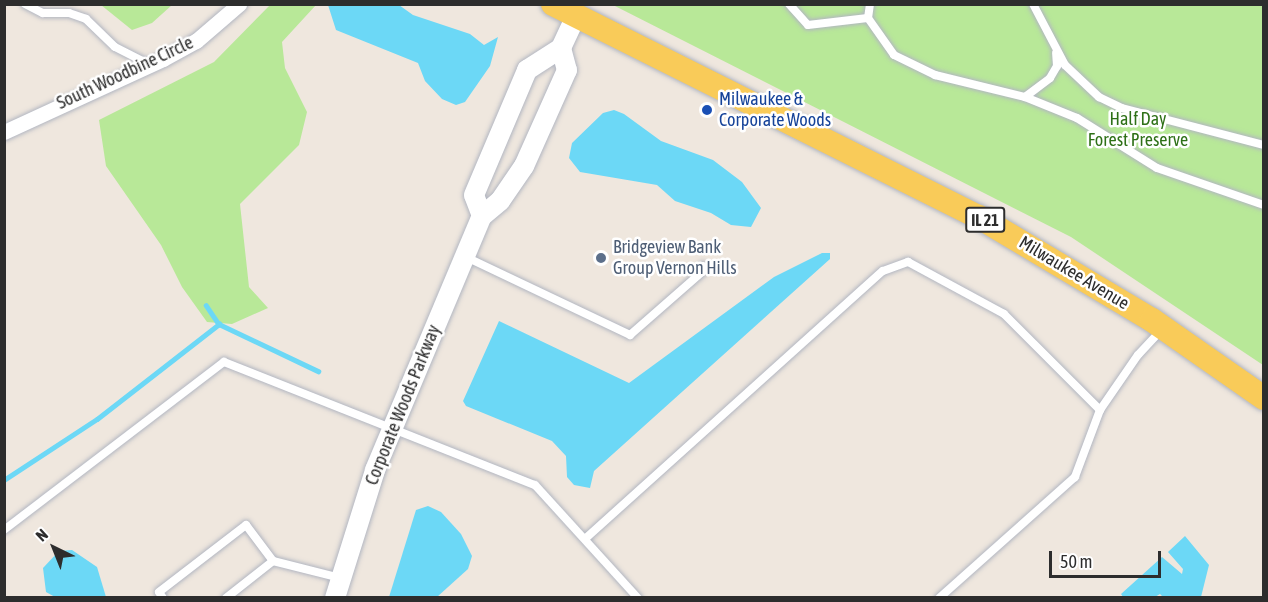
<!DOCTYPE html>
<html>
<head>
<meta charset="utf-8">
<style>
	body { margin:0 }
	#map { position:relative; width:1268px; height:602px; overflow:hidden; background:#efe7de; font-family:"Asap Condensed",sans-serif }
	div>[style] { position:absolute }
	.green>* { inset:0; background:#b8e898 }
	.water>* { inset:0; background:#6cd8f6 }
	.stream>* { height:4.5px; margin:-2.25px; padding:0 2.25px; transform-origin:2.25px; border-radius:2.25px; background:#6cd8f6 }
	.roads { filter:drop-shadow(0 0 2px #b2b6c1) drop-shadow(0 0 2px #b2b6c1) }
	.service>* { height:8px; margin:-4px; padding:0 4px; transform-origin:4px; border-radius:4px; background:#fff }
	.minor>* { height:15px; margin:-7.5px; padding:0 7.5px; transform-origin:7.5px; border-radius:7.5px; background:#fff }
	.tertiary>* { height:20px; margin:-10px; padding:0 10px; transform-origin:10px; border-radius:10px; background:#fff }
	.primary>* { height:24px; margin:-12px; padding:0 12px; transform-origin:12px; border-radius:12px; background:#f9cb59 }
	.dots>* { width:16px; height:16px; translate:-50% -50%; box-sizing:border-box; border:3px solid #fff; border-radius:50% }
	span { translate:-50% -50%; white-space:nowrap; text-align:center; line-height:1.15; -webkit-text-stroke:5px #fff; paint-order:stroke }
	.shield-label span { padding:2px 4px; background:#fff; border:2px solid; border-radius:4px; -webkit-text-stroke-width:0 }
	.shield-label { font-size:16px; color:#2d2d2d; font-weight:700 }
	.street-label { font-size:18px; color:#2d2d2d }
	.transit-label { font-size:18px; color:#164399 }
	.left { translate:0 -50%; text-align:left }
	.park-label { font-size:18px; color:#2e7017 }
	.service-label { font-size:18px; color:#4e5e75 }
	.frame { position:absolute; inset:0; border:6px solid #2d2d2d; pointer-events:none }
	.north { position:absolute; left:24px; top:518px; width:60px; height:60px; -webkit-text-stroke:4px #fff; paint-order:stroke; rotate:317deg; font-size:16px; font-weight:700; line-height:24px; text-align:center; color:#2d2d2d }
	.north::after { content:''; display:block; margin:auto; width:21px; height:27px; background:#2d2d2d; clip-path:polygon(50% 0,100% 100%,50% 72%,0 100%) }
	.scale { position:absolute; left:1049px; top:551px; width:112px; height:27px; box-sizing:border-box; border:3px solid #2d2d2d; border-top:0; padding-left:8px; font-size:18px; line-height:21px; white-space:nowrap; color:#2d2d2d; -webkit-text-stroke:4px #fff; paint-order:stroke }
</style>
</head>
<body>
<div id="map">
	<div class="green">
		<div style="clip-path:polygon(271px 4px,316px 5px,282px 42px,285px 68px,307px 112px,299px 145px,240px 204px,249px 287px,268px 308px,232px 324px,207px 322px,182px 287px,161px 245px,106px 166px,99px 120px,214px 62px)"></div>
		<div style="clip-path:polygon(101px 5px,172px 5px,152px 23px,132px 30px)"></div>
		<div style="clip-path:polygon(613px 5px,1263px 5px,1263px 365px,1071px 237px)"></div>
	</div>
	<div class="water">
		<div style="clip-path:polygon(328px 5px,399px 5px,413px 15px,470px 34px,484px 45px,498px 37px,490px 66px,465px 102px,456px 105px,442px 99px,425px 81px,418px 63px,336px 30px)"></div>
		<div style="clip-path:polygon(614px 110px,624px 114px,661px 141px,713px 160px,742px 182px,761px 208px,751px 227px,731px 225px,711px 213px,675px 201px,657px 185px,580px 172px,569px 158px,572px 143px,603px 113px)"></div>
		<div style="clip-path:polygon(822px 253px,830px 253px,830px 259px,594px 471px,590px 488px,574px 485px,567px 477px,566px 456px,552px 441px,466px 406px,463px 401px,499px 321px,629px 383px,774px 277px)"></div>
		<div style="clip-path:polygon(428px 506px,441px 512px,461px 534px,472px 556px,468px 569px,437px 597px,389px 597px,416px 510px)"></div>
		<div style="clip-path:polygon(1185px 536px,1209px 565px,1201px 597px,1163px 597px,1160px 594px,1155px 597px,1123px 597px,1121px 594px,1162px 557px,1182px 574px,1183px 569px,1168px 552px)"></div>
		<div style="clip-path:polygon(72px 550px,97px 567px,106px 597px,55px 597px,46px 592px,43px 568px,59px 551px)"></div>
	</div>
	<div class="stream">
		<div style="left:206px;top:305px;width:23px;rotate:56deg"></div>
		<div style="left:219px;top:324px;width:110px;rotate:25.4deg"></div>
		<div style="left:4px;top:480px;width:111px;rotate:-33.3deg"></div>
		<div style="left:97px;top:419px;width:155px;rotate:-37.9deg"></div>
	</div>
	<div class="roads">
		<div class="service">
			<div style="left:25px;top:4px;width:20px;rotate:27deg"></div>
			<div style="left:43px;top:13px;width:26px"></div>
			<div style="left:69px;top:13px;width:18px;rotate:19deg"></div>
			<div style="left:86px;top:19px;width:40px;rotate:44deg"></div>
			<div style="left:115px;top:47px;width:37px;rotate:27deg"></div>
			<div style="left:789px;top:4px;width:28px;rotate:48deg"></div>
			<div style="left:808px;top:25px;width:60px;rotate:-6.7deg"></div>
			<div style="left:870px;top:4px;width:14px;rotate:98deg"></div>
			<div style="left:868px;top:18px;width:45px;rotate:54.9deg"></div>
			<div style="left:894px;top:55px;width:46px;rotate:26deg"></div>
			<div style="left:935px;top:75px;width:93px;rotate:13.7deg"></div>
			<div style="left:1025px;top:97px;width:56px;rotate:22deg"></div>
			<div style="left:1077px;top:118px;width:94px;rotate:32deg"></div>
			<div style="left:1157px;top:168px;width:113px;rotate:19.1deg"></div>
			<div style="left:1033px;top:4px;width:69px;rotate:62.3deg"></div>
			<div style="left:1065px;top:65px;width:47px;rotate:43.3deg"></div>
			<div style="left:1099px;top:97px;width:25px;rotate:26deg"></div>
			<div style="left:1122px;top:108px;width:147px;rotate:14.6deg"></div>
			<div style="left:1025px;top:97px;width:31px;rotate:-37deg"></div>
			<div style="left:1050px;top:78px;width:14px;rotate:-60deg"></div>
			<div style="left:1057px;top:66px;width:13px;rotate:-94deg"></div>
			<div style="left:466px;top:257px;width:182px;rotate:25.4deg"></div>
			<div style="left:630px;top:335px;width:96px;rotate:-41.2deg"></div>
			<div style="left:702px;top:272px;width:6px;rotate:-81deg"></div>
			<div style="left:1100px;top:410px;width:67px;rotate:-55.4deg"></div>
			<div style="left:1138px;top:355px;width:34px;rotate:-47deg"></div>
			<div style="left:4px;top:530px;width:277px;rotate:-37.4deg"></div>
			<div style="left:224px;top:362px;width:334px;rotate:21.6deg"></div>
			<div style="left:535px;top:485px;width:153px;rotate:47.7deg"></div>
			<div style="left:586px;top:538px;width:399px;rotate:-42deg"></div>
			<div style="left:883px;top:271px;width:27px;rotate:-20deg"></div>
			<div style="left:908px;top:262px;width:109px;rotate:28.4deg"></div>
			<div style="left:1004px;top:314px;width:136px;rotate:45deg"></div>
			<div style="left:1100px;top:410px;width:72px;rotate:110.5deg"></div>
			<div style="left:1075px;top:477px;width:182px;rotate:138.3deg"></div>
			<div style="left:163px;top:598px;width:7px;rotate:-124deg"></div>
			<div style="left:159px;top:592px;width:110px;rotate:-37.6deg"></div>
			<div style="left:246px;top:525px;width:45px;rotate:53.1deg"></div>
			<div style="left:273px;top:561px;width:69px;rotate:14.2deg"></div>
			<div style="left:226px;top:598px;width:60px;rotate:-38.2deg"></div>
		</div>
		<div class="minor">
			<div style="left:4px;top:132px;width:175px;rotate:-24.7deg"></div>
			<div style="left:163px;top:59px;width:38px;rotate:-29deg"></div>
			<div style="left:196px;top:41px;width:57px;rotate:-40.7deg"></div>
		</div>
		<div class="tertiary">
			<div style="left:561px;top:48px;width:23px;rotate:75deg"></div>
			<div style="left:567px;top:70px;width:105px;rotate:114.1deg"></div>
			<div style="left:524px;top:166px;width:42px;rotate:124.4deg"></div>
			<div style="left:500px;top:201px;width:23px;rotate:140deg"></div>
			<div style="left:482px;top:216px;width:22px;rotate:-111deg"></div>
			<div style="left:474px;top:195px;width:136px;rotate:-67deg"></div>
			<div style="left:527px;top:70px;width:40px;rotate:-32.9deg"></div>
			<div style="left:561px;top:48px;width:35px;rotate:-65deg"></div>
			<div style="left:335px;top:598px;width:134px;rotate:-72.6deg"></div>
			<div style="left:375px;top:470px;width:276px;rotate:-67.2deg"></div>
		</div>
		<div class="primary">
			<div style="left:553px;top:4px;width:476px;rotate:26.6deg"></div>
			<div style="left:979px;top:217px;width:201px;rotate:30.8deg"></div>
			<div style="left:1152px;top:320px;width:136px;rotate:34.9deg"></div>
		</div>
	</div>
	<div class="dots">
		<div style="left:707px;top:110px;background:#1a4fb4"></div>
		<div style="left:601px;top:258px;background:#5c6f8a"></div>
	</div>
	<div class="shield-label">
		<span style="left:985px;top:220px">IL 21</span>
	</div>
	<div class="street-label">
		<span style="left:125px;top:73px;rotate:-25deg">South Woodbine Circle</span>
		<span style="left:1074px;top:273px;rotate:31deg">Milwaukee Avenue</span>
		<span style="left:403px;top:405px;rotate:-68deg">Corporate Woods Parkway</span>
	</div>
	<div class="transit-label">
		<span class="left" style="left:719px;top:110px">Milwaukee &amp;<br>Corporate Woods</span>
	</div>
	<div class="park-label">
		<span style="left:1138px;top:130px">Half Day<br>Forest Preserve</span>
	</div>
	<div class="service-label">
		<span class="left" style="left:613px;top:258px">Bridgeview Bank<br>Group Vernon Hills</span>
	</div>
	<div class="frame"></div>
	<div class="north">N</div>
	<div class="scale">50 m</div>
</div>
</body>
</html>
